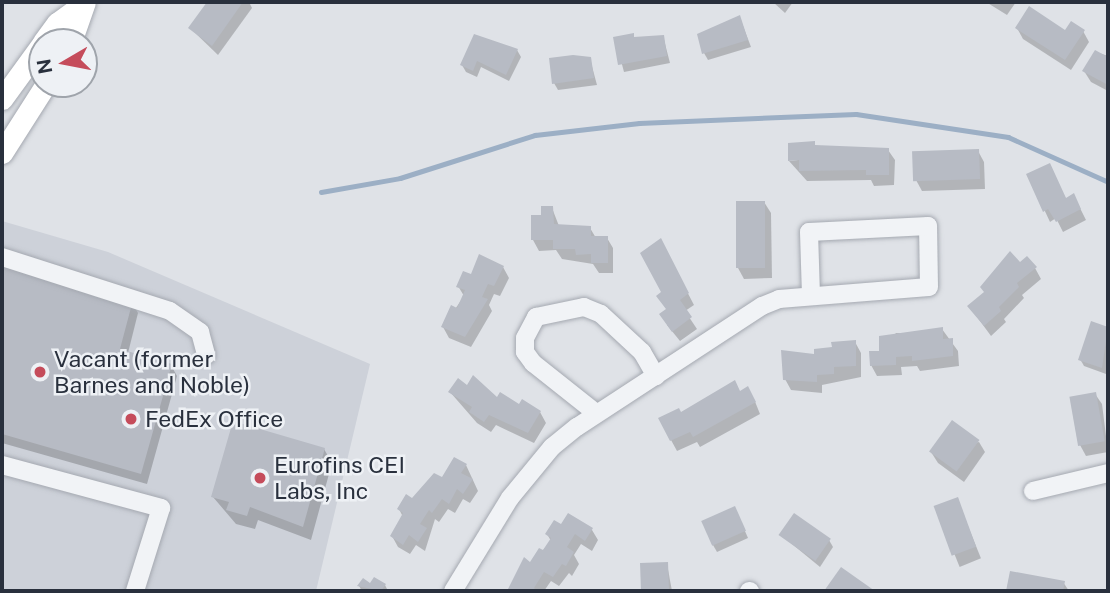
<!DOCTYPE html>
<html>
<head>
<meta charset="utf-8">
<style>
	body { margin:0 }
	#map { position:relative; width:1110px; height:593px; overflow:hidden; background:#dfe2e7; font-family:"Public Sans",sans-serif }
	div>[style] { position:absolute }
	.built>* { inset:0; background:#cdd1d9 }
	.shadow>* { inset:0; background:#0003; transform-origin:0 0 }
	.stream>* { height:5px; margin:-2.5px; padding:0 2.5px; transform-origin:2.5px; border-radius:2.5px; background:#9cafc5 }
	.building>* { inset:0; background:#b7bbc4; transform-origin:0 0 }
	.roads { filter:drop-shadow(0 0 2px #a5a9b1) drop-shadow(0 0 2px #a5a9b1) }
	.minor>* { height:18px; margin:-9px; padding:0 9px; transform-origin:9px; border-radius:9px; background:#f1f3f6 }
	.major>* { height:21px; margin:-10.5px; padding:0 10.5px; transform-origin:10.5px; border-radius:10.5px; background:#fff }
	.dots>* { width:19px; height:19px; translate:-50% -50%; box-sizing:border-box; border:4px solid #eef1f5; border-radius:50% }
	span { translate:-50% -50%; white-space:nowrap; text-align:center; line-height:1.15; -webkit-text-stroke:5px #eef1f5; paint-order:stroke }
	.poi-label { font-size:23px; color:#29303d }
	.left { translate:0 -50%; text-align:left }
	.frame { position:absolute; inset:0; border:4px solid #29303d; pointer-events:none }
	.north { position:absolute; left:28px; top:28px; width:70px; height:70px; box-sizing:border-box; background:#eef1f5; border:2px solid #9fa4ab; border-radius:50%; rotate:260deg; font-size:19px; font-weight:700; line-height:28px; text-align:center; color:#29303d }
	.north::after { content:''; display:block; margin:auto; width:24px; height:32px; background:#c54c5b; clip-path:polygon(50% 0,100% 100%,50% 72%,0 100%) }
</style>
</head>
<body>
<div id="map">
	<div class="built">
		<div style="clip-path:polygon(2px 221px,108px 252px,370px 364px,316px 591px,2px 591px)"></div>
	</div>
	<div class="shadow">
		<div style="clip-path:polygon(209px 2px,249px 2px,252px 8px,218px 55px,190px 28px)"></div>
		<div style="clip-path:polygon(773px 2px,793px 2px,785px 13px)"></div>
		<div style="clip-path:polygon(986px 2px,1016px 2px,1007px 15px)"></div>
		<div style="clip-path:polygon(740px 18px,751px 47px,708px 60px,704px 53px)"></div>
		<div style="clip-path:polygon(1017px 28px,1083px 31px,1089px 42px,1071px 70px,1023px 39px)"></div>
		<div style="clip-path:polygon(633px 35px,635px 39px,663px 36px,670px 63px,624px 72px,615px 38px)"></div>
		<div style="clip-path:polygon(475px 36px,517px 50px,521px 57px,509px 81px,481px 67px,477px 77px,466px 72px,462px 65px)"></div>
		<div style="clip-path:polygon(1096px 52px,1108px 56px,1108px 91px,1091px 82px,1084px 71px)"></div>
		<div style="clip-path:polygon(590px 59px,597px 85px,558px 90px,554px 83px)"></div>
		<div style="clip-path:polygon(888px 150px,895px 160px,894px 185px,874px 186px,871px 180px,807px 181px,789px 161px)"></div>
		<div style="clip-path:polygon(978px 151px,984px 162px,985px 189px,922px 191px,916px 180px)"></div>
		<div style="clip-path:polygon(1028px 175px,1079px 206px,1086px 220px,1063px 232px,1056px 218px,1050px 222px)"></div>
		<div style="clip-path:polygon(764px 202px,771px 213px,772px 278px,744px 279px,738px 268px)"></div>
		<div style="clip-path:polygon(552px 208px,559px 226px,590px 228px,596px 238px,607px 238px,613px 248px,613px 273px,599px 273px,593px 264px,562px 259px,556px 250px,539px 251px,533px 240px,542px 217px)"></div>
		<div style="clip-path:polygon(666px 251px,694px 305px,685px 311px,697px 329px,680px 341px,667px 325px,667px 310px,658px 296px,663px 292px)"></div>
		<div style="clip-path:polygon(1020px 265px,1035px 268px,1041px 279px,1022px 295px,1024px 298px,1004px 319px,1006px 322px,991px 336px,969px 306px)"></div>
		<div style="clip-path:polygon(2px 266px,132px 302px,138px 313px,128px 353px,171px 365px,177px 376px,147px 484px,2px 443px)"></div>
		<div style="clip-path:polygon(503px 267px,509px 278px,500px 296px,494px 294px,489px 305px,492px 311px,471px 347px,449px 338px,443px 327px,464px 296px,458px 286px,472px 277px)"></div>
		<div style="clip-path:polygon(1092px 323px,1108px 329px,1106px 374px,1084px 366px,1080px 359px)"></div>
		<div style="clip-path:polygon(942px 329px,958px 351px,959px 366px,920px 371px,917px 366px,901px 367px,902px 375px,877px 376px,871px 365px,896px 333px,929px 334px)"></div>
		<div style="clip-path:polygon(855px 342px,861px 353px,861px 377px,822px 385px,822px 393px,791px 390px,785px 379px)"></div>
		<div style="clip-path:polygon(450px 392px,540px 412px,546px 423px,534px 443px,496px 425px,491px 432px,477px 423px)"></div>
		<div style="clip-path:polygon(740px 393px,754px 399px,760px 414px,700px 447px,697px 442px,677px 451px,671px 440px,681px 414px)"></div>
		<div style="clip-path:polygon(1095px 394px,1102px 404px,1108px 452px,1086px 456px,1080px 445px)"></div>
		<div style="clip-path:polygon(979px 442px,985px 452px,964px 482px,938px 463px,931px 452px)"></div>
		<div style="clip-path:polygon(324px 449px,332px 463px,311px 540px,258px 520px,255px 529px,236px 524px,213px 497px)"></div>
		<div style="clip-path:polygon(466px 465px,478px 491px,470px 503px,463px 499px,455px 513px,448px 509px,439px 522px,435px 519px,425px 551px,416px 545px,410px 554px,398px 547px,392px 536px,403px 517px,399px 509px)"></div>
		<div style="left:957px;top:499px;width:64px;height:23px;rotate:68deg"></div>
		<div style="clip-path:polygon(738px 515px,748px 538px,717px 552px,713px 545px)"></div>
		<div style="clip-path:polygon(561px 526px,592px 530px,598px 540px,592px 551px,581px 544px,574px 555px,579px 564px,572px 576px,569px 573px,559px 586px,551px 581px,544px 591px,509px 591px,525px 560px,531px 564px,551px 541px,547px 534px)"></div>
		<div style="clip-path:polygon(781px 535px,829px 540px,833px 547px,820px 567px)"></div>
		<div style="clip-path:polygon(667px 564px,672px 591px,643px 591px,642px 565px)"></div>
		<div style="clip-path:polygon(1011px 573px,1063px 582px,1069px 591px,1008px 591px)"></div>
		<div style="clip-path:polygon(385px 585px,388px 591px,362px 591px,359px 586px)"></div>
	</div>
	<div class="stream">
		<div style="left:321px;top:192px;width:80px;rotate:-10deg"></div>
		<div style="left:400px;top:178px;width:142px;rotate:-17.7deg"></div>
		<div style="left:535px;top:135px;width:105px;rotate:-6.6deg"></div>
		<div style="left:639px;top:123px;width:217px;rotate:-2.4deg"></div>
		<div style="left:856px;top:114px;width:154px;rotate:8.6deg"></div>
		<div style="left:1008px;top:137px;width:110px;rotate:24.2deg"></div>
	</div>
	<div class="building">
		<div style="clip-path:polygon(207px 2px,243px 2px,212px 46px,188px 28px)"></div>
		<div style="clip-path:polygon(1029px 6px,1065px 30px,1071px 21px,1085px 30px,1065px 60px,1015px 28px)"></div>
		<div style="clip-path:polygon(740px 15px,748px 40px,702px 54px,697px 34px)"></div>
		<div style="clip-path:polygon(634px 33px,634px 37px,664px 35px,667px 56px,618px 65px,613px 37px)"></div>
		<div style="clip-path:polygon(474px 34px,518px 49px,506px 75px,477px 61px,473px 71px,460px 65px)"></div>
		<div style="clip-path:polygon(1095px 50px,1108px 57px,1108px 85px,1082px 71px)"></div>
		<div style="clip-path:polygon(573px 55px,591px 57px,594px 78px,552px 84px,549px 58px)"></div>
		<div style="clip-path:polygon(815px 141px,815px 145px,889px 148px,889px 175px,866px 175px,866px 170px,799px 171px,799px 160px,788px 161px,788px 143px)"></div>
		<div style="left:979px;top:149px;width:30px;height:67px;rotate:88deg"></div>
		<div style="clip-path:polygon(1050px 163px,1066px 198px,1074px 193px,1081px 209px,1056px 222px,1048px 209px,1043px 212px,1026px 174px)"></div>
		<div style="left:736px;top:201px;width:29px;height:67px"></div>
		<div style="clip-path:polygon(541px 206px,553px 206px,554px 224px,591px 226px,591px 236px,608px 236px,608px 263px,591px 263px,591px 254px,576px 255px,575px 249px,553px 249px,553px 240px,531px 240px,531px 215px,541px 215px)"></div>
		<div style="clip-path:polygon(661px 238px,689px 293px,680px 300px,692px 317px,672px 332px,659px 314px,666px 309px,656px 296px,661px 292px,640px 253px)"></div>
		<div style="clip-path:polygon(1010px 251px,1020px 262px,1027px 256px,1037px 267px,1017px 283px,1019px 287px,999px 307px,1001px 311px,984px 326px,967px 306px,984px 292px,980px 287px)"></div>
		<div style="clip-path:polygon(479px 254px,504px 266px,494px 286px,488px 284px,482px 297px,488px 299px,465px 337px,441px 327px,451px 305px,457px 308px,465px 290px,456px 287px,463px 271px,471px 274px)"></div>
		<div style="clip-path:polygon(2px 264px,133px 300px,120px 349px,172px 364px,141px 474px,2px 434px)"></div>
		<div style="clip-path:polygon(1091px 321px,1108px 327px,1102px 368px,1078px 360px)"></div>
		<div style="clip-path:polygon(943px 327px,943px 339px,953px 338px,953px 356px,912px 361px,912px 356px,896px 357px,896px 365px,870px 366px,869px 351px,879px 351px,879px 336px)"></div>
		<div style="clip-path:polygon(856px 340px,856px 366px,834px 367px,834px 374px,817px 375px,817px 382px,783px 380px,781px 350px,814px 354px,814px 349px,832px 347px,831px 342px)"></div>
		<div style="clip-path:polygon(473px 375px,497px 397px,500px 392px,519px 404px,522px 399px,541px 411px,528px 433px,489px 415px,484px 422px,469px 412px,472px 407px,448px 392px,458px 378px,467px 385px)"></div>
		<div style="clip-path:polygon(735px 380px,740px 391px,748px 386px,756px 402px,693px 437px,690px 432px,670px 441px,658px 418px,679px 408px,681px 412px)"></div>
		<div style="left:1096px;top:392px;width:50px;height:27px;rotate:80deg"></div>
		<div style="left:952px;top:420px;width:34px;height:39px;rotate:36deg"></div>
		<div style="clip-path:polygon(233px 421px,325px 448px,303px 527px,250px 507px,247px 516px,226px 510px,229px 502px,211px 497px)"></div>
		<div style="clip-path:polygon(454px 457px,467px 464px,461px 473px,473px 479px,463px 494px,457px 489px,449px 504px,442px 499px,432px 513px,429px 510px,420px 524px,427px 528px,418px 542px,409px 535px,403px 545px,390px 536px,403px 513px,397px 509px,406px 494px,412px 498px,434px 473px,442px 477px)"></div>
		<div style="left:958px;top:497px;width:53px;height:26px;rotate:70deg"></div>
		<div style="left:735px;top:506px;width:27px;height:37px;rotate:66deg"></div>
		<div style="clip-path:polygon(568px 513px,593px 528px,585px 541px,575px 534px,567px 547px,574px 552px,566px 566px,562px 564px,553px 577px,544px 572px,534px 588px,537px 591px,507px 591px,524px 557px,530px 562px,539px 548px,543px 550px,551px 538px,545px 534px,554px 520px,561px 524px)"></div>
		<div style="left:794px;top:513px;width:45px;height:27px;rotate:35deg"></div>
		<div style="left:668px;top:562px;width:29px;height:28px;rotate:88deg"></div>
		<div style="clip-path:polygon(841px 567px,875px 591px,824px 591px)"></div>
		<div style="clip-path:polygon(1010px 571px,1065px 581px,1063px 591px,1006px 591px)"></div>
		<div style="clip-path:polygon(374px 577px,386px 584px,381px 591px,357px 586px,363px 578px,370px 583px)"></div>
	</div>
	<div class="roads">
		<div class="minor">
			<div style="left:2px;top:257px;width:176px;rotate:17.8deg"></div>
			<div style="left:170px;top:311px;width:37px;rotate:35deg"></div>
			<div style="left:200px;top:332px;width:24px;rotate:75deg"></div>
			<div style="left:596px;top:413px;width:80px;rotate:-141.6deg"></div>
			<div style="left:533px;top:363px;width:14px;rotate:-126deg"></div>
			<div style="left:525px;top:352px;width:14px;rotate:-90deg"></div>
			<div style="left:525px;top:338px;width:24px;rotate:-62deg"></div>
			<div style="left:536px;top:317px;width:49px;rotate:-11.8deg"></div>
			<div style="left:584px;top:307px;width:18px;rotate:22deg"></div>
			<div style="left:601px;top:314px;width:56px;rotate:42.8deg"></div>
			<div style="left:642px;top:352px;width:28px;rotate:60deg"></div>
			<div style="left:2px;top:465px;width:165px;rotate:15.1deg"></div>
			<div style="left:161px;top:508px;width:87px;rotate:107.4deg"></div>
			<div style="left:1033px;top:491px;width:77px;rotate:-13.5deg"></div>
			<div style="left:453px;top:591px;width:109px;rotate:-58.5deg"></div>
			<div style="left:510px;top:498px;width:66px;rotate:-50.5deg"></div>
			<div style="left:552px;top:447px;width:32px;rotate:-39deg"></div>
			<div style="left:577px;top:427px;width:221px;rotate:-33.2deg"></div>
			<div style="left:762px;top:306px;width:18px;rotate:-22deg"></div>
			<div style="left:779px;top:299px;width:150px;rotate:-4.6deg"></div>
			<div style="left:929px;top:287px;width:61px;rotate:-90.9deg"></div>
			<div style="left:928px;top:226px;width:119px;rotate:177.1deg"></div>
			<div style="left:809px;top:232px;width:64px;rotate:88.2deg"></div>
			<div style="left:749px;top:591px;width:1px"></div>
		</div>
		<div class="major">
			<div style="left:43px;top:42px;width:24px;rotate:-54deg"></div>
			<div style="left:57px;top:23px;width:32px;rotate:-36deg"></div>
			<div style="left:71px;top:42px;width:42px;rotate:-70.7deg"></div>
			<div style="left:2px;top:99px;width:68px;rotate:-54deg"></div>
			<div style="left:2px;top:153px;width:82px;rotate:-57.5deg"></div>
		</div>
	</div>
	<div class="dots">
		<div style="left:40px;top:372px;background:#c54c5b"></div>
		<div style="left:131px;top:419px;background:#c54c5b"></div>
		<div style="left:260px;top:478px;background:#c54c5b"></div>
	</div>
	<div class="poi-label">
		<span class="left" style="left:54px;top:372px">Vacant (former<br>Barnes and Noble)</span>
		<span class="left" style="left:145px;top:419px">FedEx Office</span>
		<span class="left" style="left:274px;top:478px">Eurofins CEI<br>Labs, Inc</span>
	</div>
	<div class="frame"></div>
	<div class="north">N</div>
</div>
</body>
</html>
